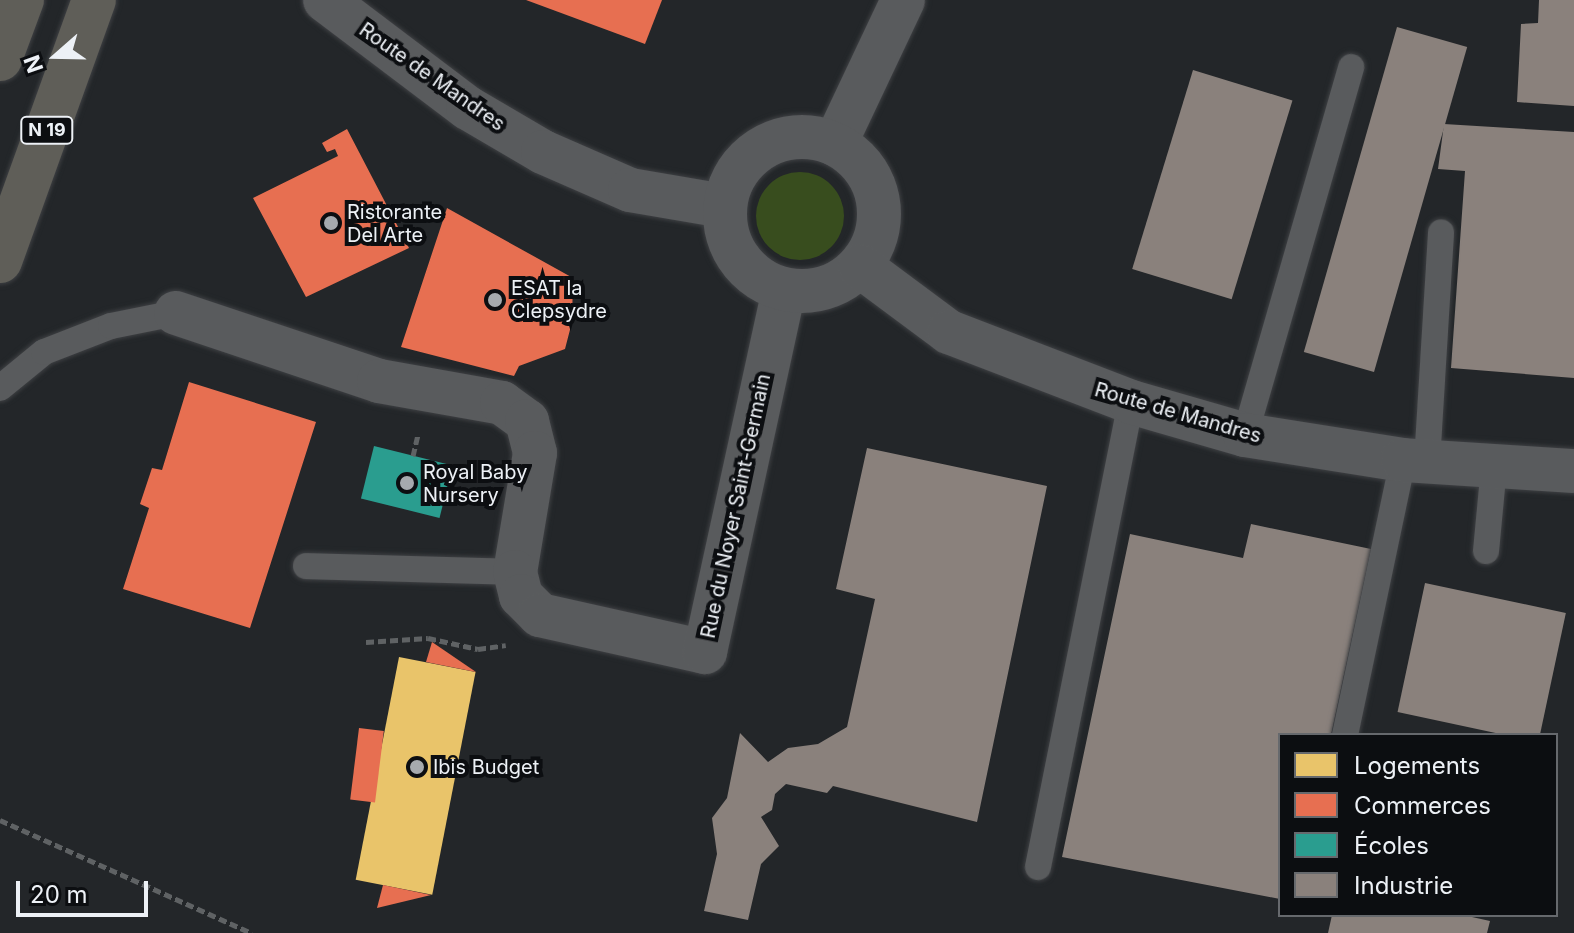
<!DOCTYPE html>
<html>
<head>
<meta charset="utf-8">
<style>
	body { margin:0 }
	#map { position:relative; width:1574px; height:933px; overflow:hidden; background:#232629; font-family:Inter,sans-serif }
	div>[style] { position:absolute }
	.green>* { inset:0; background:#384d1e }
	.round { border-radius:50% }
	.homes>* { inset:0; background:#e9c46a; transform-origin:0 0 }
	.shops>* { inset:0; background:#e76f51; transform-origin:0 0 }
	.schools>* { inset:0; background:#2a9d8f; transform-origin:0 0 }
	.industry>* { inset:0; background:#8a817c; transform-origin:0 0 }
	.path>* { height:5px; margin-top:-2.5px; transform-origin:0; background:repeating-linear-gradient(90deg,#5f6264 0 8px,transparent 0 12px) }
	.roads { filter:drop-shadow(0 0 2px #3e4043) drop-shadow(0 0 2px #3e4043) }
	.service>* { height:26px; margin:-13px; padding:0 13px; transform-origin:13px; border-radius:13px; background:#595b5d }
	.minor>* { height:44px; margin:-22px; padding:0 22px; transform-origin:22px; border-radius:22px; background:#595b5d }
	.tertiary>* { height:44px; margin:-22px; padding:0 22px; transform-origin:22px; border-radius:22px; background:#595b5d }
	.tertiary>.ring { margin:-22px; padding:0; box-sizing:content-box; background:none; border:44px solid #595b5d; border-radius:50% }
	.primary>* { height:44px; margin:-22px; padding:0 22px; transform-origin:22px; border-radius:22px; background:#5f5e58 }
	.dots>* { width:22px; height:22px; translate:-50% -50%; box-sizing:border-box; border:4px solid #0c0e11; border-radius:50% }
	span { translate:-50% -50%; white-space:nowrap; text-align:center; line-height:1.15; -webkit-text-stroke:8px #0c0e11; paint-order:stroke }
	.shield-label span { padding:2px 6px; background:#0c0e11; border:2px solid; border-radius:6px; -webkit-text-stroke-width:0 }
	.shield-label { font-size:18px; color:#edf1f6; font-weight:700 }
	.street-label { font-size:20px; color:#edf1f6 }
	.poi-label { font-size:20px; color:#edf1f6 }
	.left { translate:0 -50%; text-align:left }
	.legend { position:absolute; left:1278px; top:733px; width:280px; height:184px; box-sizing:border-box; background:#0c0e11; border:2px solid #66696d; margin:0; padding:10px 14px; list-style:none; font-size:24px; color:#edf1f6 }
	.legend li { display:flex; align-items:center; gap:16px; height:40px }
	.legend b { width:40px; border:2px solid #66696d }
	.north { position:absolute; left:16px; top:16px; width:80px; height:80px; -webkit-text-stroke:6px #0c0e11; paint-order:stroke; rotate:250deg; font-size:22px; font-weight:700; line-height:32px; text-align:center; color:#edf1f6 }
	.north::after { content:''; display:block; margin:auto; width:28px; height:36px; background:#edf1f6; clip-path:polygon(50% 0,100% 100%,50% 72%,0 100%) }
	.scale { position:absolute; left:16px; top:881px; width:132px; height:36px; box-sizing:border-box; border:4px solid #edf1f6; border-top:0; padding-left:10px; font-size:24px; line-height:28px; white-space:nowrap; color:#edf1f6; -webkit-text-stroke:6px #0c0e11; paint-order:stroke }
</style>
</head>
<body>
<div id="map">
	<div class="green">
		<div class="round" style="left:756px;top:172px;width:88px;height:88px"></div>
	</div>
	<div class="homes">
		<div style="left:399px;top:657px;width:78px;height:227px;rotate:11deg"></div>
	</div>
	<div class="shops">
		<div style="clip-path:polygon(526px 0,662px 0,645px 44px)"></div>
		<div style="clip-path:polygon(347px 129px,409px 248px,306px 297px,253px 198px,338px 156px,335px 149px,327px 152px,322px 143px)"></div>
		<div style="clip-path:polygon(447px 208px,573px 278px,572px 322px,565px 349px,519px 366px,514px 376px,401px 347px)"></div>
		<div style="clip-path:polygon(189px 382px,316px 422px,250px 628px,123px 589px,149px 508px,140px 504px,152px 468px,162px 470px)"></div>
		<div style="clip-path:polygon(432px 642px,476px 672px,426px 662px)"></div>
		<div style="left:359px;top:728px;width:25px;height:72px;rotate:7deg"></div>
		<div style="clip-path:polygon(383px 885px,431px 895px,377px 908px)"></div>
	</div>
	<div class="schools">
		<div style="left:374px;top:446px;width:81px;height:54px;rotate:14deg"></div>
	</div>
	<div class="industry">
		<div style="clip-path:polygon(1539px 0,1574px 0,1574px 106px,1517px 102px,1521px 24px,1538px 23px)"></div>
		<div style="left:1397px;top:27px;width:73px;height:338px;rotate:16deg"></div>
		<div style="left:1193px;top:70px;width:104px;height:208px;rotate:17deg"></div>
		<div style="clip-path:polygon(1444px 124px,1574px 132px,1574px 378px,1451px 368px,1465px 171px,1438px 169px)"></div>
		<div style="clip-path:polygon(867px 448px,1047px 486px,977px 822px,833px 786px,827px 793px,786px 784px,775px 794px,772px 810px,761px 817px,779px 846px,761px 864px,748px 920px,704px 911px,717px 854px,712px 818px,727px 798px,740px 733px,768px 762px,788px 748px,818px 744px,847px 727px,875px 599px,836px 589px)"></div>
		<div style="clip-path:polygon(1251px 524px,1371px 549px,1331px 735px,1280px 735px,1280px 899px,1062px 857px,1130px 534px,1243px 558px)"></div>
		<div style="left:1425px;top:583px;width:144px;height:132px;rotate:12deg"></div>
		<div style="clip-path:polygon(1332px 915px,1463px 915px,1490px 921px,1487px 933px,1328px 933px)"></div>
	</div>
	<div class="path">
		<div style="left:413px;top:456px;width:23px;rotate:-77deg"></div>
		<div style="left:366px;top:642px;width:62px;rotate:-3.7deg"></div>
		<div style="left:428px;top:638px;width:51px;rotate:12.4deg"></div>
		<div style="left:478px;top:649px;width:28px;rotate:-8deg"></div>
		<div style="left:0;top:820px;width:276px;rotate:24.2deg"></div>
	</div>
	<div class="roads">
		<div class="service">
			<div style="left:0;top:388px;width:57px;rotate:-39.3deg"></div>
			<div style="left:44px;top:352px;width:72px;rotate:-21.2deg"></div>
			<div style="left:111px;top:326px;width:66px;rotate:-11.3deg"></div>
			<div style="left:1245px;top:435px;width:383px;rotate:-73.9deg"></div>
			<div style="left:1427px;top:462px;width:230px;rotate:-86.5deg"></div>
			<div style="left:1486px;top:551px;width:85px;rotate:-84.6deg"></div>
			<div style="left:306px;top:566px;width:209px;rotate:1.6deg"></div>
			<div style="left:1345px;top:735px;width:281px;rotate:-78.1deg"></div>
			<div style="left:1038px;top:867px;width:474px;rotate:-78.7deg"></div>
		</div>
		<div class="minor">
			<div style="left:835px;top:144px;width:159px;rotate:-64.7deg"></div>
			<div style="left:176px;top:313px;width:214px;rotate:18.5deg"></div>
			<div style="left:379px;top:381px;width:125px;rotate:10.1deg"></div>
			<div style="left:502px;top:403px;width:31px;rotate:36deg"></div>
			<div style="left:527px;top:421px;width:33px;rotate:76deg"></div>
			<div style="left:535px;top:453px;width:121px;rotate:99.5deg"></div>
			<div style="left:515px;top:572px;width:25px;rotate:76deg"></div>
			<div style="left:521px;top:596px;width:27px;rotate:45deg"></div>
			<div style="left:540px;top:615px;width:169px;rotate:12.6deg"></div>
			<div style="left:705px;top:652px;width:371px;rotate:-77.7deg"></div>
		</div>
		<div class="tertiary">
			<div style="left:325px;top:0;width:179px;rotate:37.1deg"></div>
			<div style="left:468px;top:108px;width:87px;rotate:30.4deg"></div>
			<div style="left:543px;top:152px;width:95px;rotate:23.6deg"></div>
			<div style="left:630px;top:190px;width:95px;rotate:9.7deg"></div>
			<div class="ring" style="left:725px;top:137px;width:110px;height:110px"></div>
			<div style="left:860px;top:266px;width:111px;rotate:36.6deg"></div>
			<div style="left:949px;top:332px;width:195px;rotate:21deg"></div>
			<div style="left:1131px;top:402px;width:119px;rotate:16.1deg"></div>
			<div style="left:1245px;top:435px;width:160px;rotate:9deg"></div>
			<div style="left:1403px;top:460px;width:171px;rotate:3.7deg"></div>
		</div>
		<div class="primary">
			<div style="left:0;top:59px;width:63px;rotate:-69.6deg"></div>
			<div style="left:0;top:261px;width:277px;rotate:-70.2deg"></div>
		</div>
	</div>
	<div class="dots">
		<div style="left:331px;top:223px;background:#a6aaae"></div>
		<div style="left:495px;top:300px;background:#a6aaae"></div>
		<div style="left:407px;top:483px;background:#a6aaae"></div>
		<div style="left:417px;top:767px;background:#a6aaae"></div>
	</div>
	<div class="shield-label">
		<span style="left:47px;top:130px">N 19</span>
	</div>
	<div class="street-label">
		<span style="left:432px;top:77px;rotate:35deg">Route de Mandres</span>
		<span style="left:1178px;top:413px;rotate:16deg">Route de Mandres</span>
		<span style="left:736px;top:506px;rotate:-78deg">Rue du Noyer Saint-Germain</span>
	</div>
	<div class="poi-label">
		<span class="left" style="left:347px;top:224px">Ristorante<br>Del Arte</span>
		<span class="left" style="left:511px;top:300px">ESAT la<br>Clepsydre</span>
		<span class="left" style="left:423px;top:484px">Royal Baby<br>Nursery</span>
		<span class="left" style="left:433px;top:767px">Ibis Budget</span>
	</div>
	<ul class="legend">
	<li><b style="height:22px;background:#e9c46a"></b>Logements</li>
	<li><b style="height:22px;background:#e76f51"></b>Commerces</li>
	<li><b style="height:22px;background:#2a9d8f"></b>Écoles</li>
	<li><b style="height:22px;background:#8a817c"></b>Industrie</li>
	</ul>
	<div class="north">N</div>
	<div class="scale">20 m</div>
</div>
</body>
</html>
